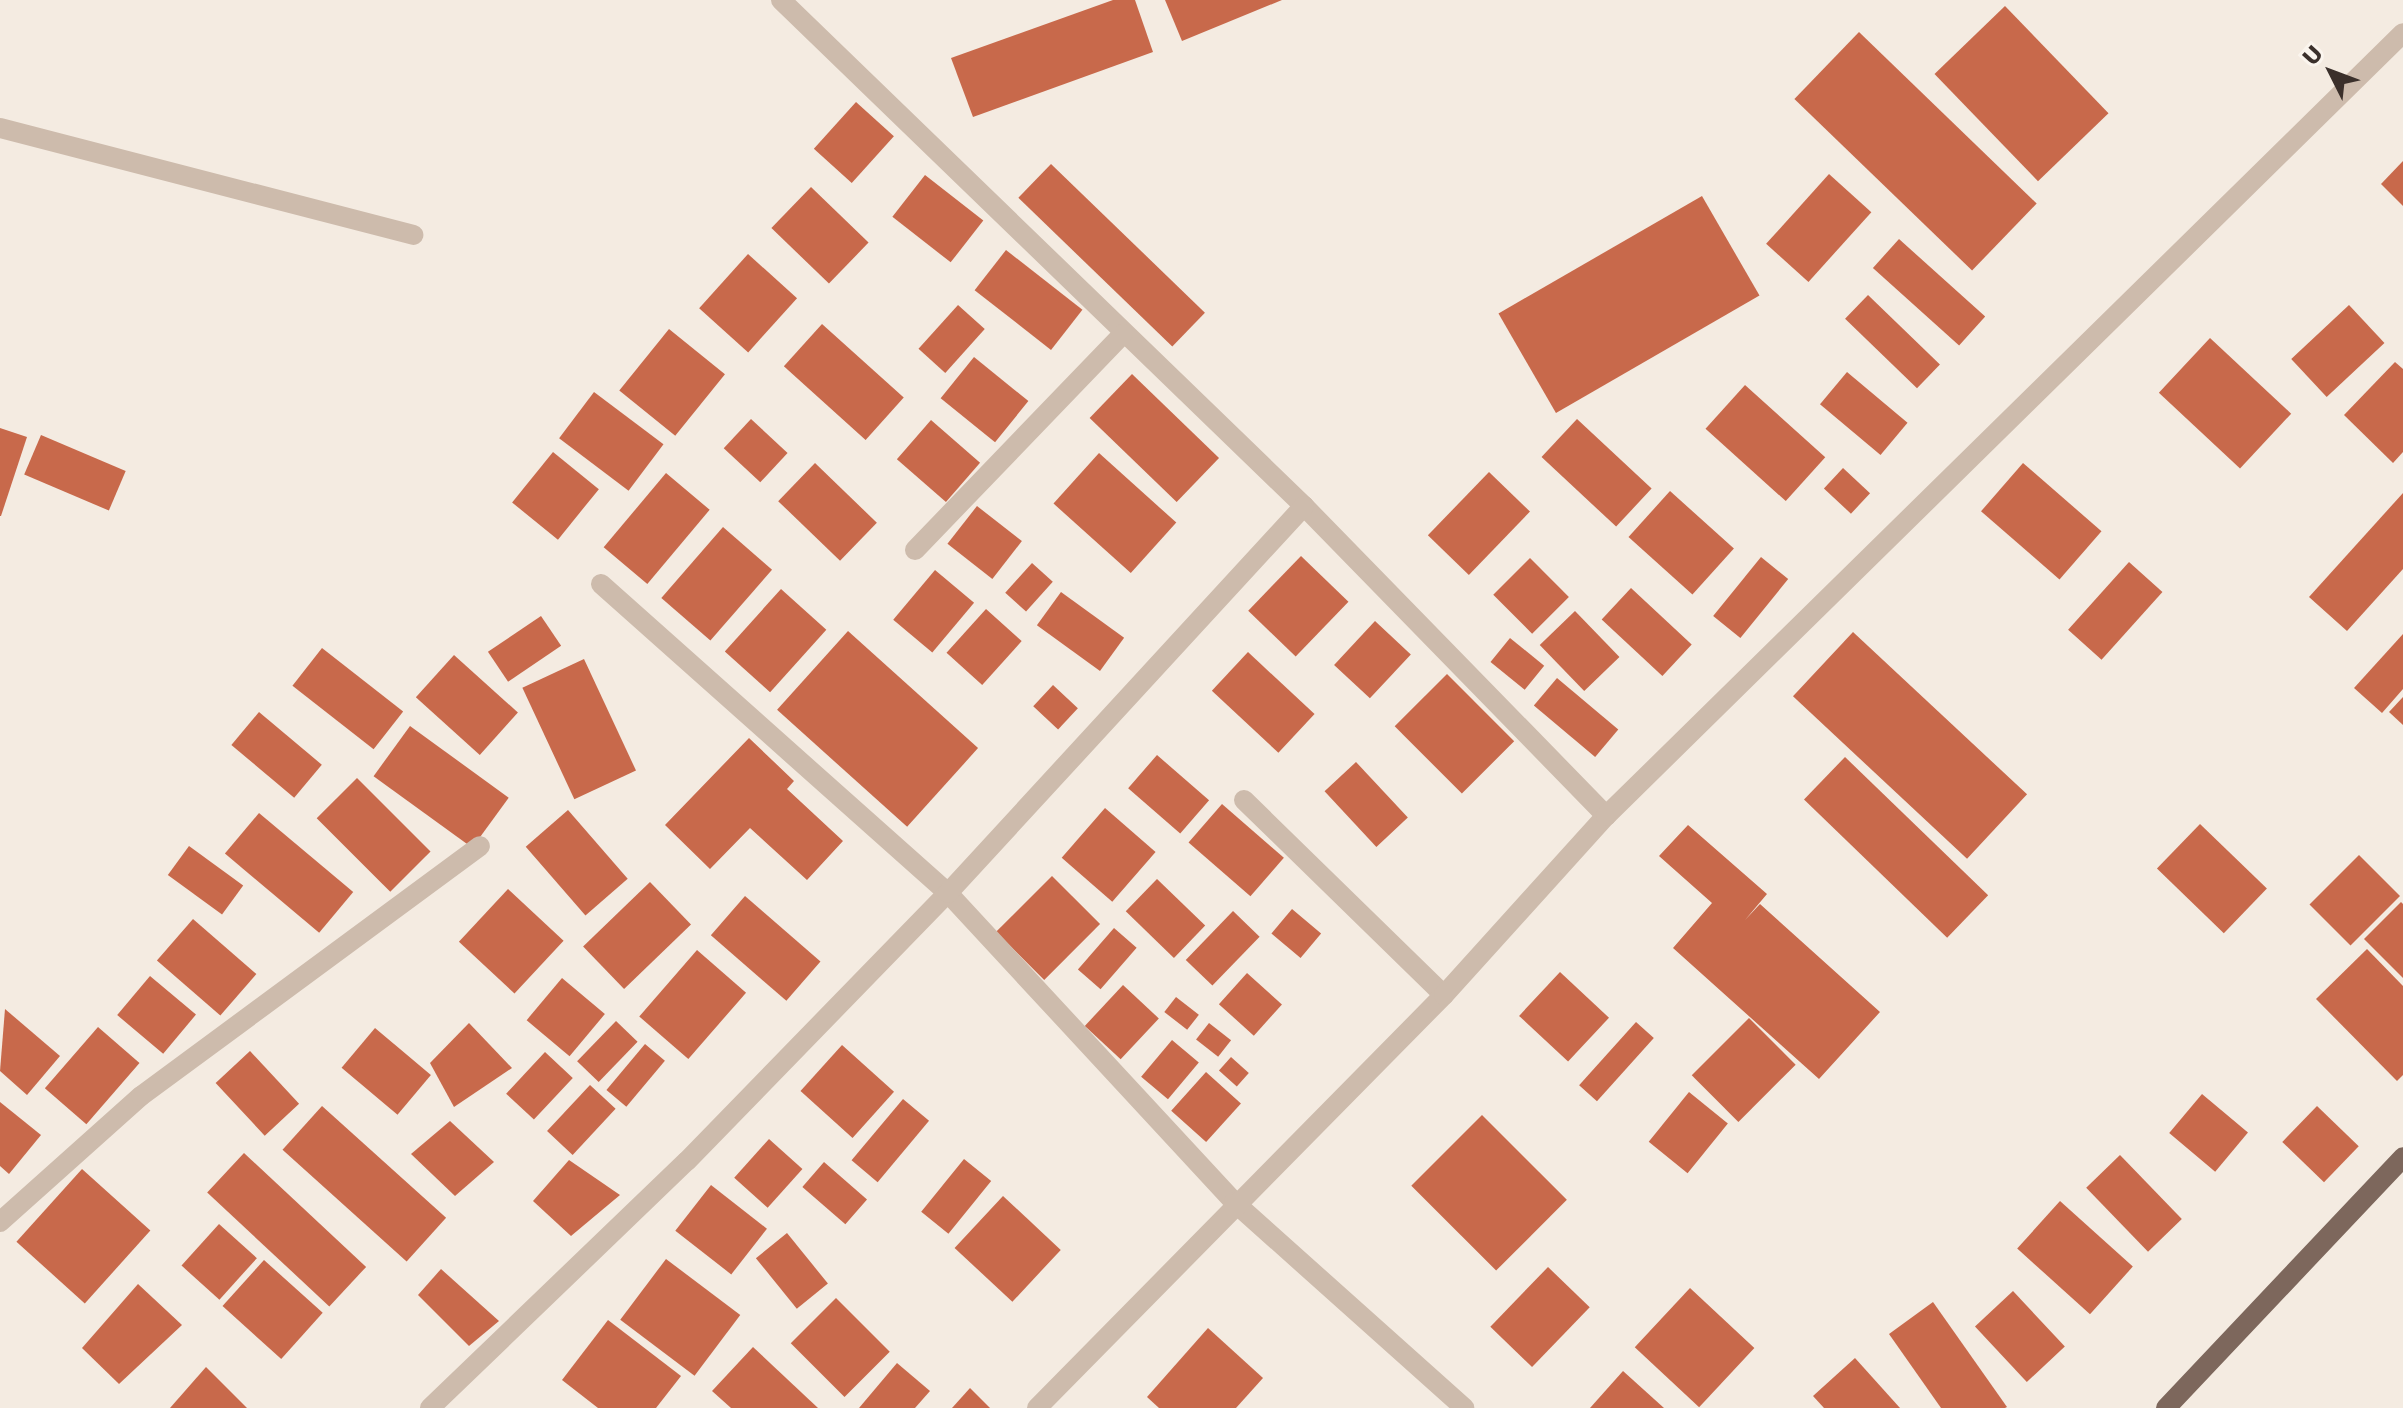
<!DOCTYPE html>
<html>
<head>
<meta charset="utf-8">
<style>
	body { margin:0 }
	#map { position:relative; width:2403px; height:1408px; overflow:hidden; background:#f4ebe1; font-family:"DejaVu Sans",sans-serif }
	div>[style] { position:absolute }
	.building>* { inset:0; background:#c8694b; transform-origin:0 0 }
	.minor>* { height:20px; margin:-10px; padding:0 10px; transform-origin:10px; border-radius:10px; background:#cdbbac }
	.major>* { height:20px; margin:-10px; padding:0 10px; transform-origin:10px; border-radius:10px; background:#7d675c }
	span { translate:-50% -50%; white-space:nowrap; text-align:center; line-height:1.15; -webkit-text-stroke:6px #fbf5ee; paint-order:stroke }
	.north { position:absolute; left:2291px; top:32px; width:80px; height:80px; -webkit-text-stroke:6px #fbf5ee; paint-order:stroke; rotate:312deg; font-size:22px; font-weight:700; line-height:32px; text-align:center; color:#3b302b }
	.north::after { content:''; display:block; margin:auto; width:28px; height:36px; background:#3b302b; clip-path:polygon(50% 0,100% 100%,50% 72%,0 100%) }
</style>
</head>
<body>
<div id="map">
	<div class="building">
		<div style="clip-path:polygon(1113px 0,1135px 0,1153px 52px,973px 117px,951px 58px)"></div>
		<div style="clip-path:polygon(1165px 0,1282px 0,1182px 41px)"></div>
		<div style="left:2005px;top:6px;width:149px;height:98px;rotate:46deg"></div>
		<div style="left:1859px;top:32px;width:247px;height:93px;rotate:44deg"></div>
		<div style="left:856px;top:102px;width:51px;height:63px;rotate:42deg"></div>
		<div style="clip-path:polygon(2403px 161px,2403px 206px,2381px 184px)"></div>
		<div style="left:1051px;top:164px;width:214px;height:47px;rotate:44deg"></div>
		<div style="left:1829px;top:174px;width:57px;height:94px;rotate:42deg"></div>
		<div style="left:925px;top:175px;width:74px;height:53px;rotate:38deg"></div>
		<div style="left:811px;top:187px;width:80px;height:57px;rotate:44deg"></div>
		<div style="left:1702px;top:196px;width:115px;height:235px;rotate:60deg"></div>
		<div style="left:1899px;top:239px;width:116px;height:39px;rotate:42deg"></div>
		<div style="left:1006px;top:250px;width:97px;height:51px;rotate:38deg"></div>
		<div style="left:748px;top:254px;width:66px;height:73px;rotate:42deg"></div>
		<div style="left:1868px;top:295px;width:100px;height:33px;rotate:44deg"></div>
		<div style="left:958px;top:305px;width:36px;height:59px;rotate:42deg"></div>
		<div style="left:2349px;top:305px;width:52px;height:79px;rotate:47deg"></div>
		<div style="left:822px;top:324px;width:110px;height:57px;rotate:42deg"></div>
		<div style="left:669px;top:329px;width:72px;height:79px;rotate:39deg"></div>
		<div style="left:2210px;top:338px;width:111px;height:75px;rotate:43deg"></div>
		<div style="left:974px;top:357px;width:70px;height:53px;rotate:39deg"></div>
		<div style="clip-path:polygon(2395px 362px,2403px 369px,2403px 452px,2393px 463px,2344px 415px)"></div>
		<div style="left:1847px;top:372px;width:79px;height:42px;rotate:40deg"></div>
		<div style="left:1132px;top:374px;width:121px;height:61px;rotate:44deg"></div>
		<div style="left:1745px;top:385px;width:108px;height:59px;rotate:42deg"></div>
		<div style="left:594px;top:392px;width:87px;height:58px;rotate:37deg"></div>
		<div style="left:751px;top:419px;width:50px;height:40px;rotate:43deg"></div>
		<div style="left:1577px;top:419px;width:102px;height:52px;rotate:43deg"></div>
		<div style="left:931px;top:420px;width:65px;height:52px;rotate:41deg"></div>
		<div style="clip-path:polygon(0 428px,27px 437px,1px 516px,0 516px)"></div>
		<div style="left:41px;top:435px;width:92px;height:43px;rotate:23deg"></div>
		<div style="left:553px;top:452px;width:59px;height:65px;rotate:39deg"></div>
		<div style="left:1099px;top:453px;width:104px;height:68px;rotate:42deg"></div>
		<div style="left:815px;top:463px;width:86px;height:53px;rotate:44deg"></div>
		<div style="left:2023px;top:463px;width:104px;height:64px;rotate:41deg"></div>
		<div style="left:1843px;top:468px;width:37px;height:28px;rotate:43deg"></div>
		<div style="left:1489px;top:472px;width:57px;height:88px;rotate:44deg"></div>
		<div style="left:666px;top:473px;width:57px;height:97px;rotate:40deg"></div>
		<div style="left:1670px;top:491px;width:86px;height:62px;rotate:42deg"></div>
		<div style="clip-path:polygon(2403px 493px,2403px 569px,2347px 631px,2309px 597px)"></div>
		<div style="left:977px;top:506px;width:57px;height:48px;rotate:38deg"></div>
		<div style="left:723px;top:527px;width:65px;height:94px;rotate:41deg"></div>
		<div style="left:1301px;top:556px;width:66px;height:76px;rotate:44deg"></div>
		<div style="left:1761px;top:557px;width:35px;height:76px;rotate:39deg"></div>
		<div style="left:1530px;top:558px;width:55px;height:52px;rotate:45deg"></div>
		<div style="left:2129px;top:562px;width:45px;height:91px;rotate:42deg"></div>
		<div style="left:1032px;top:563px;width:28px;height:40px;rotate:42deg"></div>
		<div style="left:935px;top:570px;width:51px;height:65px;rotate:40deg"></div>
		<div style="left:1631px;top:588px;width:83px;height:43px;rotate:43deg"></div>
		<div style="left:781px;top:589px;width:61px;height:84px;rotate:42deg"></div>
		<div style="left:1061px;top:592px;width:78px;height:41px;rotate:36deg"></div>
		<div style="left:986px;top:609px;width:48px;height:59px;rotate:42deg"></div>
		<div style="left:1575px;top:611px;width:64px;height:49px;rotate:46deg"></div>
		<div style="left:541px;top:616px;width:36px;height:64px;rotate:56deg"></div>
		<div style="left:1375px;top:621px;width:49px;height:60px;rotate:43deg"></div>
		<div style="left:848px;top:631px;width:175px;height:106px;rotate:42deg"></div>
		<div style="left:1853px;top:632px;width:238px;height:88px;rotate:43deg"></div>
		<div style="clip-path:polygon(2403px 634px,2403px 689px,2382px 713px,2354px 688px)"></div>
		<div style="left:1510px;top:638px;width:44px;height:31px;rotate:39deg"></div>
		<div style="left:322px;top:648px;width:103px;height:48px;rotate:38deg"></div>
		<div style="left:1248px;top:652px;width:91px;height:53px;rotate:43deg"></div>
		<div style="left:454px;top:655px;width:86px;height:57px;rotate:42deg"></div>
		<div style="left:584px;top:659px;width:123px;height:68px;rotate:65deg"></div>
		<div style="left:1447px;top:674px;width:95px;height:74px;rotate:45deg"></div>
		<div style="left:1557px;top:678px;width:80px;height:36px;rotate:40deg"></div>
		<div style="left:1053px;top:685px;width:34px;height:29px;rotate:43deg"></div>
		<div style="clip-path:polygon(2403px 697px,2403px 725px,2389px 712px)"></div>
		<div style="left:259px;top:712px;width:82px;height:43px;rotate:40deg"></div>
		<div style="left:410px;top:726px;width:122px;height:62px;rotate:36deg"></div>
		<div style="clip-path:polygon(749px 738px,794px 781px,787px 789px,843px 841px,807px 880px,750px 828px,710px 869px,665px 825px)"></div>
		<div style="left:1157px;top:755px;width:69px;height:44px;rotate:41deg"></div>
		<div style="left:1845px;top:757px;width:199px;height:59px;rotate:44deg"></div>
		<div style="left:1356px;top:762px;width:76px;height:43px;rotate:47deg"></div>
		<div style="left:357px;top:778px;width:104px;height:57px;rotate:45deg"></div>
		<div style="left:1222px;top:804px;width:82px;height:51px;rotate:41deg"></div>
		<div style="left:1105px;top:808px;width:67px;height:66px;rotate:41deg"></div>
		<div style="left:568px;top:810px;width:91px;height:56px;rotate:49deg"></div>
		<div style="left:259px;top:813px;width:123px;height:53px;rotate:40deg"></div>
		<div style="left:2200px;top:824px;width:93px;height:62px;rotate:44deg"></div>
		<div style="clip-path:polygon(1688px 825px,1767px 894px,1745px 920px,1760px 904px,1880px 1012px,1819px 1079px,1673px 948px,1712px 903px,1659px 856px)"></div>
		<div style="left:189px;top:846px;width:67px;height:36px;rotate:36deg"></div>
		<div style="left:2359px;top:855px;width:58px;height:70px;rotate:45deg"></div>
		<div style="left:1052px;top:876px;width:68px;height:79px;rotate:45deg"></div>
		<div style="left:1157px;top:879px;width:67px;height:45px;rotate:44deg"></div>
		<div style="left:650px;top:882px;width:59px;height:93px;rotate:46deg"></div>
		<div style="left:508px;top:889px;width:76px;height:72px;rotate:43deg"></div>
		<div style="left:745px;top:896px;width:100px;height:52px;rotate:41deg"></div>
		<div style="clip-path:polygon(2401px 902px,2403px 904px,2403px 978px,2364px 939px)"></div>
		<div style="left:1292px;top:909px;width:38px;height:32px;rotate:40deg"></div>
		<div style="left:1233px;top:911px;width:37px;height:68px;rotate:44deg"></div>
		<div style="left:193px;top:919px;width:84px;height:55px;rotate:41deg"></div>
		<div style="left:1114px;top:928px;width:30px;height:55px;rotate:41deg"></div>
		<div style="clip-path:polygon(2367px 949px,2403px 986px,2403px 1075px,2397px 1081px,2316px 999px)"></div>
		<div style="left:697px;top:950px;width:65px;height:88px;rotate:41deg"></div>
		<div style="left:1560px;top:972px;width:67px;height:60px;rotate:43deg"></div>
		<div style="left:1247px;top:973px;width:47px;height:42px;rotate:42deg"></div>
		<div style="left:150px;top:976px;width:60px;height:51px;rotate:40deg"></div>
		<div style="left:562px;top:978px;width:56px;height:55px;rotate:40deg"></div>
		<div style="left:1123px;top:985px;width:49px;height:56px;rotate:43deg"></div>
		<div style="left:1176px;top:997px;width:29px;height:19px;rotate:38deg"></div>
		<div style="clip-path:polygon(5px 1009px,60px 1056px,27px 1095px,0 1071px)"></div>
		<div style="left:1749px;top:1018px;width:66px;height:81px;rotate:45deg"></div>
		<div style="left:616px;top:1021px;width:30px;height:56px;rotate:44deg"></div>
		<div style="left:1636px;top:1022px;width:24px;height:85px;rotate:42deg"></div>
		<div style="clip-path:polygon(469px 1023px,512px 1068px,454px 1107px,430px 1063px)"></div>
		<div style="left:1209px;top:1023px;width:28px;height:21px;rotate:38deg"></div>
		<div style="left:98px;top:1027px;width:55px;height:81px;rotate:41deg"></div>
		<div style="left:375px;top:1028px;width:73px;height:52px;rotate:40deg"></div>
		<div style="left:1172px;top:1040px;width:35px;height:48px;rotate:40deg"></div>
		<div style="left:645px;top:1044px;width:26px;height:60px;rotate:40deg"></div>
		<div style="left:842px;top:1045px;width:70px;height:62px;rotate:42deg"></div>
		<div style="left:250px;top:1051px;width:72px;height:47px;rotate:47deg"></div>
		<div style="left:545px;top:1052px;width:38px;height:57px;rotate:43deg"></div>
		<div style="left:1231px;top:1057px;width:24px;height:18px;rotate:42deg"></div>
		<div style="left:1206px;top:1072px;width:47px;height:52px;rotate:42deg"></div>
		<div style="left:590px;top:1085px;width:35px;height:63px;rotate:43deg"></div>
		<div style="left:1689px;top:1092px;width:50px;height:64px;rotate:39deg"></div>
		<div style="left:2202px;top:1094px;width:60px;height:51px;rotate:40deg"></div>
		<div style="left:903px;top:1099px;width:34px;height:80px;rotate:40deg"></div>
		<div style="clip-path:polygon(0 1102px,41px 1135px,9px 1174px,0 1166px)"></div>
		<div style="left:322px;top:1106px;width:167px;height:59px;rotate:42deg"></div>
		<div style="left:2317px;top:1106px;width:58px;height:50px;rotate:44deg"></div>
		<div style="left:1482px;top:1115px;width:120px;height:100px;rotate:45deg"></div>
		<div style="clip-path:polygon(450px 1121px,494px 1162px,455px 1196px,411px 1154px)"></div>
		<div style="left:769px;top:1139px;width:45px;height:52px;rotate:42deg"></div>
		<div style="left:244px;top:1153px;width:167px;height:54px;rotate:43deg"></div>
		<div style="left:2120px;top:1155px;width:89px;height:47px;rotate:46deg"></div>
		<div style="left:964px;top:1159px;width:35px;height:68px;rotate:39deg"></div>
		<div style="clip-path:polygon(569px 1160px,620px 1195px,571px 1236px,533px 1201px)"></div>
		<div style="left:824px;top:1162px;width:57px;height:33px;rotate:41deg"></div>
		<div style="left:82px;top:1169px;width:92px;height:98px;rotate:42deg"></div>
		<div style="left:711px;top:1185px;width:71px;height:58px;rotate:38deg"></div>
		<div style="left:1003px;top:1196px;width:79px;height:71px;rotate:43deg"></div>
		<div style="left:2060px;top:1201px;width:98px;height:64px;rotate:42deg"></div>
		<div style="left:219px;top:1224px;width:51px;height:56px;rotate:42deg"></div>
		<div style="left:787px;top:1233px;width:65px;height:40px;rotate:51deg"></div>
		<div style="left:666px;top:1259px;width:93px;height:76px;rotate:37deg"></div>
		<div style="left:264px;top:1260px;width:79px;height:62px;rotate:42deg"></div>
		<div style="left:1548px;top:1267px;width:58px;height:83px;rotate:44deg"></div>
		<div style="clip-path:polygon(441px 1269px,499px 1321px,469px 1346px,418px 1295px)"></div>
		<div style="clip-path:polygon(138px 1284px,182px 1325px,119px 1384px,82px 1348px)"></div>
		<div style="left:1690px;top:1288px;width:88px;height:81px;rotate:43deg"></div>
		<div style="left:2013px;top:1291px;width:76px;height:52px;rotate:47deg"></div>
		<div style="left:836px;top:1298px;width:76px;height:64px;rotate:45deg"></div>
		<div style="clip-path:polygon(1933px 1302px,2007px 1407px,2005px 1408px,1941px 1408px,1889px 1334px)"></div>
		<div style="clip-path:polygon(608px 1320px,681px 1376px,656px 1408px,598px 1408px,562px 1380px)"></div>
		<div style="clip-path:polygon(1208px 1328px,1263px 1378px,1236px 1408px,1159px 1408px,1147px 1397px)"></div>
		<div style="clip-path:polygon(753px 1347px,818px 1408px,731px 1408px,712px 1391px)"></div>
		<div style="clip-path:polygon(1855px 1358px,1900px 1408px,1824px 1408px,1813px 1396px)"></div>
		<div style="clip-path:polygon(897px 1363px,930px 1391px,915px 1408px,859px 1408px)"></div>
		<div style="clip-path:polygon(206px 1367px,247px 1408px,170px 1408px)"></div>
		<div style="clip-path:polygon(1623px 1371px,1664px 1408px,1590px 1408px)"></div>
		<div style="clip-path:polygon(970px 1388px,990px 1408px,952px 1408px)"></div>
	</div>
	<div class="minor">
		<div style="left:781px;top:0;width:728px;rotate:44.05deg"></div>
		<div style="left:1304px;top:506px;width:433px;rotate:45.7deg"></div>
		<div style="left:0;top:128px;width:427px;rotate:14.5deg"></div>
		<div style="left:915px;top:550px;width:300px;rotate:-46.1deg"></div>
		<div style="left:601px;top:584px;width:465px;rotate:41.7deg"></div>
		<div style="left:948px;top:893px;width:421px;rotate:47.2deg"></div>
		<div style="left:1234px;top:1202px;width:309px;rotate:41.8deg"></div>
		<div style="left:1244px;top:800px;width:279px;rotate:44.3deg"></div>
		<div style="left:0;top:1222px;width:189px;rotate:-41.8deg"></div>
		<div style="left:141px;top:1096px;width:421px;rotate:-36.4deg"></div>
		<div style="left:430px;top:1408px;width:356px;rotate:-43.9deg"></div>
		<div style="left:687px;top:1161px;width:374px;rotate:-45.8deg"></div>
		<div style="left:948px;top:893px;width:526px;rotate:-47.39deg"></div>
		<div style="left:1037px;top:1408px;width:580px;rotate:-45.42deg"></div>
		<div style="left:1444px;top:995px;width:241px;rotate:-47.9deg"></div>
		<div style="left:1606px;top:816px;width:1117px;rotate:-44.49deg"></div>
	</div>
	<div class="major">
		<div style="left:2166px;top:1408px;width:345px;rotate:-46.6deg"></div>
	</div>
	<div class="north">U</div>
</div>
</body>
</html>
